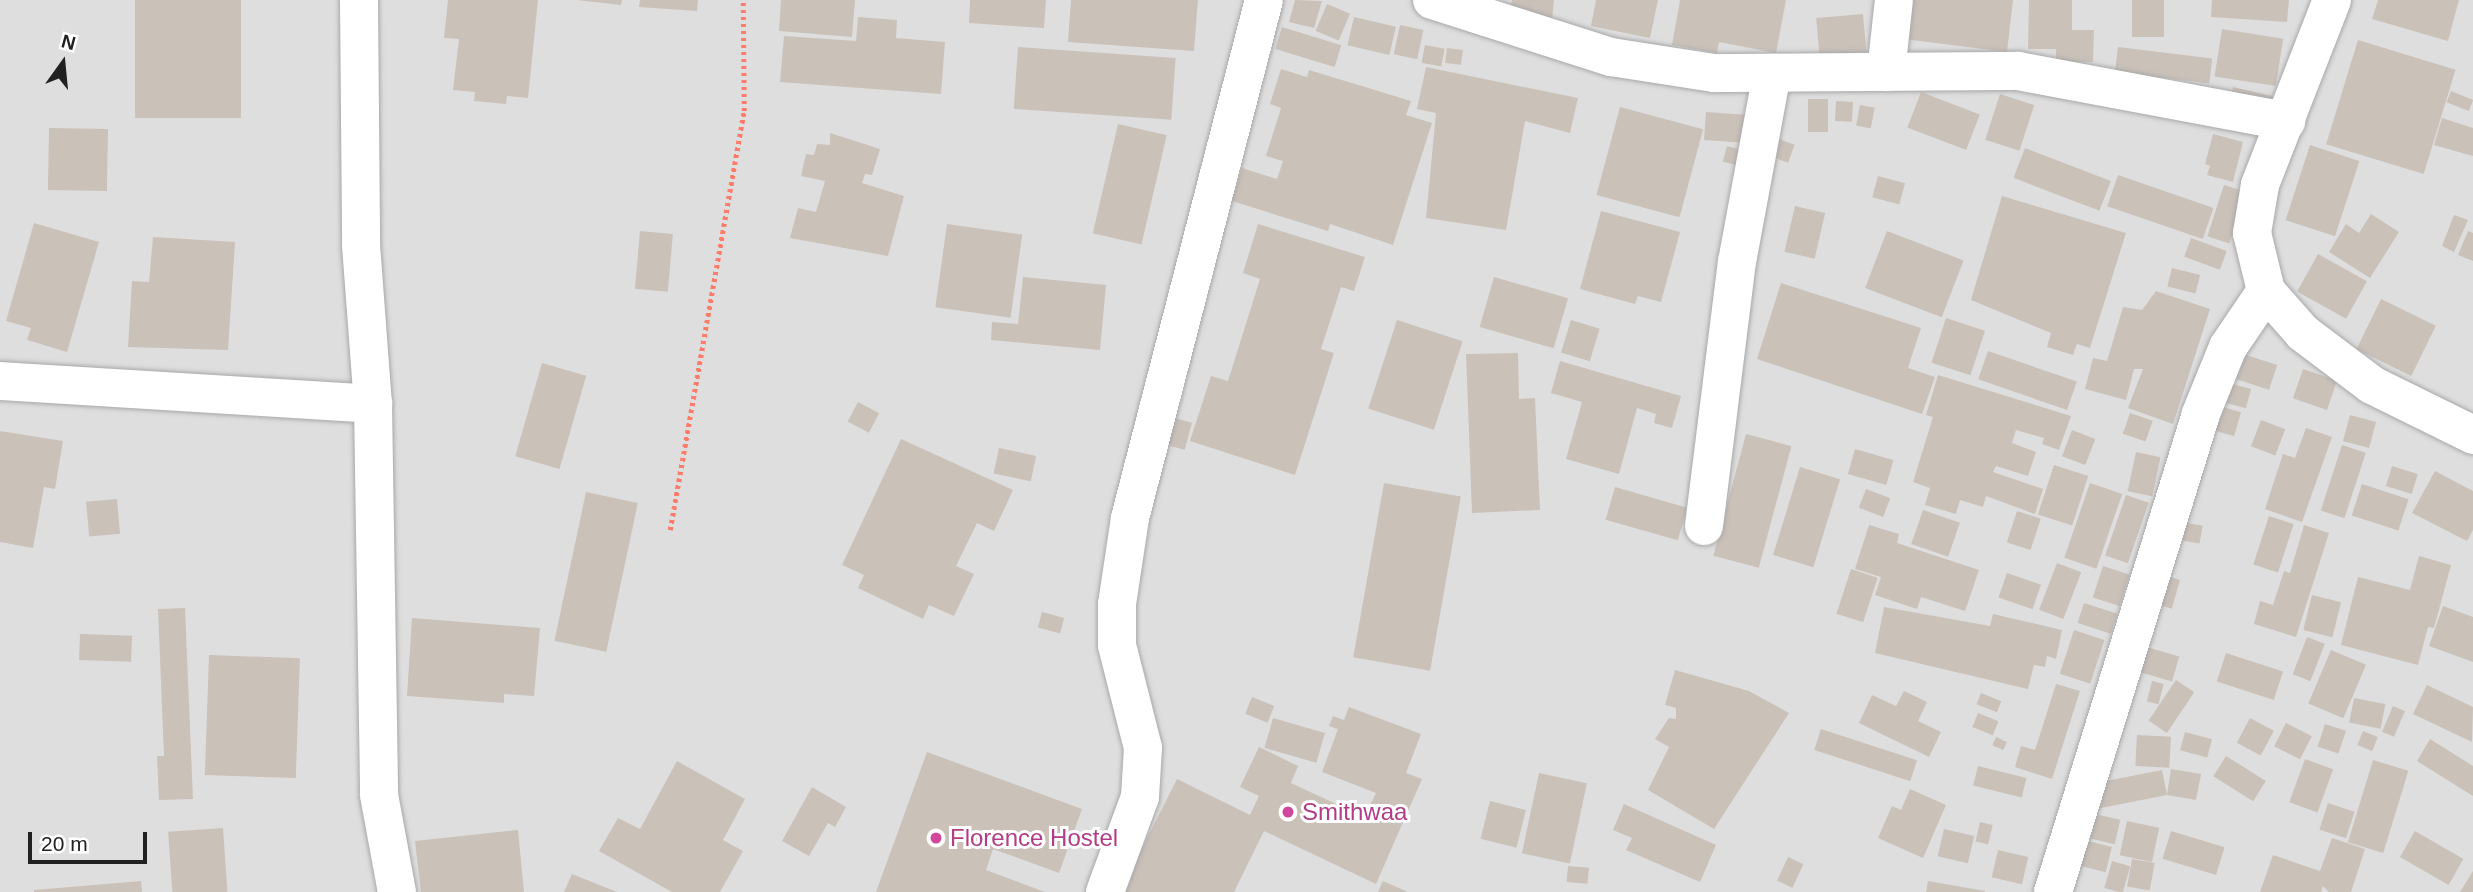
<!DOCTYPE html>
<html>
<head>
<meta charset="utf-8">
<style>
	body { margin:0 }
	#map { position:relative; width:2473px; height:892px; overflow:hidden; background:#f2eee6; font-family:Arial,sans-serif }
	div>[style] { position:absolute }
	.residential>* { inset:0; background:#dfdede; transform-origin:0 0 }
	.building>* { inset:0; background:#cac1b9; transform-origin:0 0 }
	.path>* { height:4.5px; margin-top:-2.25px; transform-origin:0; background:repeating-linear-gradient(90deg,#ff7c6a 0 3.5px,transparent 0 7px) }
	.roads { filter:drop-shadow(0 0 2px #a8a8a8) drop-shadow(0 0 2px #a8a8a8) }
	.minor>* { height:38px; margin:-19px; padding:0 19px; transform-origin:19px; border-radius:19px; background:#fff }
	.dots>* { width:19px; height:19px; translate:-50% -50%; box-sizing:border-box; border:4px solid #fff; border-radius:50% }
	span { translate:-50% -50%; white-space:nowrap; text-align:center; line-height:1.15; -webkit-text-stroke:6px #fff; paint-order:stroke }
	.hotel-label { font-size:24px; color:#b23c85 }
	.left { translate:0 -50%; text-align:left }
	.north { position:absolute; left:28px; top:28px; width:70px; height:70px; -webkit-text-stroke:5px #fff; paint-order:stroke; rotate:15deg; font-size:19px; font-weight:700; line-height:28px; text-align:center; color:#212121 }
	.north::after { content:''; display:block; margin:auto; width:24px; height:32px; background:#212121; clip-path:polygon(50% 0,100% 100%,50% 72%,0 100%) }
	.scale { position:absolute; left:28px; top:832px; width:119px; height:32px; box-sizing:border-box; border:4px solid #212121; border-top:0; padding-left:9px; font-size:21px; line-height:24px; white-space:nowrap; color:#212121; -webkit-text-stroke:5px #fff; paint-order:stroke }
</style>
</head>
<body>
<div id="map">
	<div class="residential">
		<div style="left:0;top:0;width:2473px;height:892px"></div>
	</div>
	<div class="building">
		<div style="left:135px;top:0;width:106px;height:118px"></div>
		<div style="clip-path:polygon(448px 0,538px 0,528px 98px,507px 96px,506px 104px,474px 101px,475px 92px,453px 90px,459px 39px,444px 38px)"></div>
		<div style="clip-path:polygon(577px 0,622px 0,621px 5px)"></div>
		<div style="clip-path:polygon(640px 0,698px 0,697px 11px,639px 7px)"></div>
		<div style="clip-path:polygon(781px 0,855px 0,852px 37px,779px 31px)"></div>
		<div style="clip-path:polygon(970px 0,1046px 0,1044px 28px,969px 23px)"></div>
		<div style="clip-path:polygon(1071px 0,1198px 0,1194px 51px,1068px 42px)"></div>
		<div style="clip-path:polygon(1295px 0,1322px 1px,1314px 28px,1289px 22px)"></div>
		<div style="clip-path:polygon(1512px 0,1554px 0,1552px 20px,1510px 15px)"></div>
		<div style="clip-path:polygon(1596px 0,1658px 0,1650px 38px,1591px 26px)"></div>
		<div style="clip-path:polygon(1680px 0,1786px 0,1776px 53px,1719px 42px,1717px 53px,1672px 45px)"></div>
		<div style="clip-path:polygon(1909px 0,2013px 0,2007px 52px,1904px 39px)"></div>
		<div style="clip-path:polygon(2029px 0,2072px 0,2072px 30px,2094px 30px,2093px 62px,2056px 62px,2056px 49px,2028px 49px)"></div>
		<div style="left:2132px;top:0;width:32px;height:37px"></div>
		<div style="clip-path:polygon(2212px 0,2289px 0,2287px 22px,2211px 17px)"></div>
		<div style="clip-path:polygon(2378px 0,2459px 0,2448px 41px,2372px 19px)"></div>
		<div style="left:1327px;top:4px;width:25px;height:29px;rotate:23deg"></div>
		<div style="left:1863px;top:14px;width:38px;height:47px;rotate:85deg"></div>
		<div style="clip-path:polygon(858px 17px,897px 20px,896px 38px,945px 42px,941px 94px,780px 82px,784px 36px,856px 41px)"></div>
		<div style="left:1354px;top:17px;width:43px;height:29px;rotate:13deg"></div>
		<div style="left:1400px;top:25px;width:24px;height:30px;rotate:12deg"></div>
		<div style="left:1282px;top:27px;width:62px;height:23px;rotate:17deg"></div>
		<div style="left:2222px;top:29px;width:62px;height:48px;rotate:9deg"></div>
		<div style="left:2358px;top:40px;width:102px;height:109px;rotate:17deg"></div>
		<div style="left:1425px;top:45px;width:20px;height:18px;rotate:11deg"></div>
		<div style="left:1018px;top:47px;width:158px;height:62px;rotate:4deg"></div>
		<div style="left:2118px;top:47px;width:95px;height:25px;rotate:7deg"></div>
		<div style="left:1447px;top:48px;width:16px;height:15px;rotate:7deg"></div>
		<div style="clip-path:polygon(1426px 67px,1578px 98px,1570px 133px,1525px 121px,1506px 230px,1426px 218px,1436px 113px,1417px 109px)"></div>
		<div style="clip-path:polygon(1281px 69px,1307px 77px,1309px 70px,1411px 101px,1406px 115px,1432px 123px,1393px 245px,1330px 224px,1328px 231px,1232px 201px,1242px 168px,1277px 179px,1283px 161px,1266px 156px,1281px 108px,1270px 104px)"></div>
		<div style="left:2233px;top:87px;width:40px;height:12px;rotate:13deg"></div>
		<div style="left:2451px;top:91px;width:24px;height:12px;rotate:22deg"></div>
		<div style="left:1921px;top:92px;width:63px;height:38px;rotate:21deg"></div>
		<div style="left:2000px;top:94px;width:36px;height:48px;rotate:18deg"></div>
		<div style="left:1808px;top:99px;width:20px;height:33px"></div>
		<div style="left:1836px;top:101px;width:17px;height:20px;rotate:3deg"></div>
		<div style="left:1860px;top:105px;width:15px;height:21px;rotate:11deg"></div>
		<div style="left:1620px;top:107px;width:86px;height:91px;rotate:15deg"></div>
		<div style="left:1706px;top:112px;width:39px;height:28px;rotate:4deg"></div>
		<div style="clip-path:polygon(2442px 118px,2473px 128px,2473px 156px,2434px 145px)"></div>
		<div style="left:1118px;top:124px;width:50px;height:112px;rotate:13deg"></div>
		<div style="left:49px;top:128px;width:59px;height:62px;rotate:1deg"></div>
		<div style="clip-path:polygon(830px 133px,880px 149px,872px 175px,865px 174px,862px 183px,904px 196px,888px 256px,790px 238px,798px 208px,816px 212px,825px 181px,801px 176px,806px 154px,814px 155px,817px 144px,830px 145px)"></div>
		<div style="clip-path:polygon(2213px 134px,2243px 142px,2233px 182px,2207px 175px,2210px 166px,2205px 164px)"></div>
		<div style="left:1773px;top:137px;width:23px;height:19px;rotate:20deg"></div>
		<div style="left:2310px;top:145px;width:52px;height:79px;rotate:18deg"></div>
		<div style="left:1727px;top:146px;width:20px;height:16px;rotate:15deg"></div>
		<div style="left:2025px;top:148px;width:92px;height:32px;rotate:21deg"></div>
		<div style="left:2118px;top:175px;width:101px;height:33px;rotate:19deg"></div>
		<div style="left:1878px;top:176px;width:28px;height:22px;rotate:15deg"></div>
		<div style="left:2224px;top:185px;width:23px;height:54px;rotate:18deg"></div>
		<div style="clip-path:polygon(2002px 196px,2126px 233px,2090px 348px,2077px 344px,2073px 355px,2047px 347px,2051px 333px,1971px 300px)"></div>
		<div style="left:1795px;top:206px;width:31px;height:47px;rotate:13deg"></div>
		<div style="clip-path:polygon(1601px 211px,1680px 232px,1661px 302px,1638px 296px,1635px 304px,1580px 289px)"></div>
		<div style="clip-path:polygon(2371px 214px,2399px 232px,2370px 278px,2329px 252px,2346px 224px,2359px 233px)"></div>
		<div style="clip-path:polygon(2454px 215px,2468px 220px,2454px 252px,2442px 246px)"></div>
		<div style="clip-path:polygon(34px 223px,99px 242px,67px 352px,27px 340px,31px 328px,6px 321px)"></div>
		<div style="left:947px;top:224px;width:76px;height:84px;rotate:8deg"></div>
		<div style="clip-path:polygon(1258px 224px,1365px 257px,1354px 291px,1341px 287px,1321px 349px,1334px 353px,1295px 475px,1190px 441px,1211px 376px,1228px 381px,1260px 279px,1243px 273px)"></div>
		<div style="left:640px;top:231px;width:33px;height:58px;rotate:5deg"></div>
		<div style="left:1887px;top:231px;width:82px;height:61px;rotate:21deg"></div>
		<div style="clip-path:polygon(2468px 231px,2473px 233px,2473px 261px,2458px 255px)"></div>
		<div style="clip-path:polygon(153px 237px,235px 242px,228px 350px,128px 347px,132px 281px,149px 282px)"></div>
		<div style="left:2191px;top:238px;width:38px;height:20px;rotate:20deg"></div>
		<div style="left:2318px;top:254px;width:56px;height:43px;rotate:29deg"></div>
		<div style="left:2172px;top:268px;width:29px;height:19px;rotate:14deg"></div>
		<div style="clip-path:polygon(1023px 277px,1106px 285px,1100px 350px,991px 340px,992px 322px,1018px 324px)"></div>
		<div style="left:1494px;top:277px;width:77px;height:52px;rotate:16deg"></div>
		<div style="clip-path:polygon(1781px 283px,1921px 328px,1908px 368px,1935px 377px,1922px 414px,1757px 359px)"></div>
		<div style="clip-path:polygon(2156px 291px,2210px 309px,2173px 424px,2128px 408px,2143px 369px,2134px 369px,2126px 400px,2085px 389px,2093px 358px,2107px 361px,2123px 307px,2142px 310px)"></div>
		<div style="left:2381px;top:299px;width:61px;height:56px;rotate:26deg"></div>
		<div style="left:1946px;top:318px;width:41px;height:47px;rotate:18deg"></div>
		<div style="left:1397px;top:320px;width:69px;height:93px;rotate:18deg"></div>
		<div style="left:1571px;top:320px;width:30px;height:34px;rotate:17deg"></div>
		<div style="left:1988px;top:351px;width:94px;height:30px;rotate:19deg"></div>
		<div style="clip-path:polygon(1518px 353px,1519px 399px,1535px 398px,1540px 510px,1472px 513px,1466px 354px)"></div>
		<div style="left:2240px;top:353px;width:39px;height:26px;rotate:18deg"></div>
		<div style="clip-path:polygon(1560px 361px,1681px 396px,1672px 428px,1654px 423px,1656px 414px,1637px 408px,1619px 474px,1566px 459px,1582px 402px,1551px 393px)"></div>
		<div style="left:542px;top:363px;width:46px;height:97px;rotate:16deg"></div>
		<div style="left:2303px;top:369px;width:36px;height:31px;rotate:19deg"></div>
		<div style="clip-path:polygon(1938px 375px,2071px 416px,2059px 450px,2042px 444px,2044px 438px,2016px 430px,2012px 443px,2036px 452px,2028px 476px,1996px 466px,1993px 472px,2043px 489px,2035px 514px,1986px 496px,1983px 507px,1960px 500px,1956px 514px,1925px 505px,1930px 488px,1913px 482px,1933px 417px,1926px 415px)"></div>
		<div style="left:2225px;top:382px;width:27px;height:20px;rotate:15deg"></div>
		<div style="left:858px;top:402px;width:24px;height:22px;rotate:28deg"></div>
		<div style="left:2216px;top:405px;width:26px;height:25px;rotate:16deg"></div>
		<div style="left:2130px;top:413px;width:24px;height:22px;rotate:19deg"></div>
		<div style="left:1163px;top:415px;width:30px;height:28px;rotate:15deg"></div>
		<div style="left:2350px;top:415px;width:27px;height:27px;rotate:15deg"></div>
		<div style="left:2261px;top:420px;width:26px;height:28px;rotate:21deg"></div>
		<div style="clip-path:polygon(2306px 428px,2332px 437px,2302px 522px,2265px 509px,2283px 454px,2295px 458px)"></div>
		<div style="left:2072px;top:430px;width:25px;height:28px;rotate:21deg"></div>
		<div style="clip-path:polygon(0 431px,63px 441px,55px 489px,44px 487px,33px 548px,0 542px)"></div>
		<div style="left:1746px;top:434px;width:47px;height:126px;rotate:15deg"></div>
		<div style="clip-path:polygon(901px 439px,1013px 490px,994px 531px,977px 523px,956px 566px,974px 574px,954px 616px,929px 605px,923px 619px,858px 588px,864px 575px,842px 565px)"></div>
		<div style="left:2342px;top:445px;width:25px;height:69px;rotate:18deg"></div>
		<div style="left:999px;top:448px;width:38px;height:26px;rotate:12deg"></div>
		<div style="left:1855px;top:449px;width:40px;height:26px;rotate:16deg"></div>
		<div style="left:2136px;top:452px;width:25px;height:40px;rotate:12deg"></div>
		<div style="left:2054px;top:465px;width:36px;height:52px;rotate:18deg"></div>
		<div style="left:2392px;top:466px;width:27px;height:21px;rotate:17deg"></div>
		<div style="left:1800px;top:467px;width:42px;height:92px;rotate:17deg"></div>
		<div style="clip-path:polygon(2435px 471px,2473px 491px,2473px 530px,2467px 541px,2412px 513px)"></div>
		<div style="left:1384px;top:483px;width:78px;height:177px;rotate:10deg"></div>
		<div style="left:2090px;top:483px;width:34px;height:79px;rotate:19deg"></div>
		<div style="left:2362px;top:484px;width:49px;height:33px;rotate:18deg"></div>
		<div style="left:1615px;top:487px;width:75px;height:34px;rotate:16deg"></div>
		<div style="left:1866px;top:489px;width:26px;height:20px;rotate:21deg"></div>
		<div style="left:586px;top:492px;width:53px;height:152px;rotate:12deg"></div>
		<div style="left:2126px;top:495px;width:24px;height:64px;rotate:19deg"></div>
		<div style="left:117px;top:499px;width:35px;height:31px;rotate:85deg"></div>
		<div style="left:1923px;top:510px;width:39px;height:36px;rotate:19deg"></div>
		<div style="left:2017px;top:511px;width:25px;height:33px;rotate:18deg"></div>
		<div style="left:2269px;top:516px;width:26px;height:51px;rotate:18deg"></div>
		<div style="left:2181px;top:522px;width:22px;height:18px;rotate:10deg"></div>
		<div style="clip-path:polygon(1869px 525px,1899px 534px,1897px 543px,1979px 570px,1965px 611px,1921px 597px,1917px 609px,1875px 595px,1881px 577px,1855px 569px)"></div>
		<div style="clip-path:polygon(2304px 525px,2329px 533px,2296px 637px,2254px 624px,2260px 601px,2273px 605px,2284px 571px,2290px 573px)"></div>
		<div style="clip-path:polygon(2419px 556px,2451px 565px,2434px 628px,2428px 627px,2418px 665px,2341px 645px,2358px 577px,2410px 590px)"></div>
		<div style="left:2057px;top:563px;width:26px;height:50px;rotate:21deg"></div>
		<div style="left:2103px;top:566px;width:28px;height:33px;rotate:18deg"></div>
		<div style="left:1851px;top:569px;width:28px;height:47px;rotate:18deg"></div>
		<div style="left:2007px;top:573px;width:36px;height:26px;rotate:19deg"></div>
		<div style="left:2156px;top:573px;width:25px;height:30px;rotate:16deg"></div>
		<div style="left:2312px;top:595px;width:30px;height:36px;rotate:14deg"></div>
		<div style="left:2084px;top:603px;width:35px;height:21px;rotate:18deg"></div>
		<div style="clip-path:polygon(2443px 606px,2473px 617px,2473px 662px,2429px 646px)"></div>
		<div style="clip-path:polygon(1884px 607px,1990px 626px,1993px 614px,2062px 630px,2056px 659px,2047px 656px,2045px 667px,2034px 665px,2028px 689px,1875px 653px)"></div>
		<div style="clip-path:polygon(185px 608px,193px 799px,159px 800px,157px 756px,164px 756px,158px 609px)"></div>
		<div style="left:1042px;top:612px;width:23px;height:16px;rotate:15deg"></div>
		<div style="clip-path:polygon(412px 618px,540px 628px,534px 696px,504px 694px,504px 703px,407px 696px)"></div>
		<div style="left:2074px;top:630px;width:32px;height:46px;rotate:18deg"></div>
		<div style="left:80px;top:634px;width:52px;height:26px;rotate:2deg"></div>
		<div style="left:2307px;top:637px;width:19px;height:40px;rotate:21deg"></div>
		<div style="left:2136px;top:644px;width:45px;height:26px;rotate:16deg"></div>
		<div style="left:2331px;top:650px;width:38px;height:58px;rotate:23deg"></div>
		<div style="left:2226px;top:653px;width:60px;height:30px;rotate:18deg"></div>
		<div style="left:209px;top:655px;width:91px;height:120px;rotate:2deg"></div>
		<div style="clip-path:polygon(1675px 670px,1749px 691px,1789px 713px,1714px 829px,1648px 790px,1669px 747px,1655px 739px,1669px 718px,1676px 719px,1676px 708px,1665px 705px)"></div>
		<div style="left:2176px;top:680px;width:22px;height:49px;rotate:34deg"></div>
		<div style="left:2152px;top:681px;width:12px;height:21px;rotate:14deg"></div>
		<div style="clip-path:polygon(2056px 684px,2080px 691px,2052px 779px,2015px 767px,2021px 746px,2035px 750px)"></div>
		<div style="clip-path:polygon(2427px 685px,2473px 707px,2472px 742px,2413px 714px)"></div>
		<div style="clip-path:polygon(1904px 691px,1927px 702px,1918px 721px,1941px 732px,1929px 757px,1859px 723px,1872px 695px,1896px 706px)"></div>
		<div style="left:1981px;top:693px;width:22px;height:12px;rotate:22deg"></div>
		<div style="left:1252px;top:697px;width:24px;height:18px;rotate:22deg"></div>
		<div style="left:2354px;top:698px;width:32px;height:25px;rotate:11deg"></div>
		<div style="left:2393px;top:706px;width:13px;height:28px;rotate:23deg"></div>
		<div style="clip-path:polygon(1349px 707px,1421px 734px,1406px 773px,1422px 779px,1376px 884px,1264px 831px,1234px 892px,1120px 892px,1177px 779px,1250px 815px,1259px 796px,1240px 787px,1259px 747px,1298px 766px,1291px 783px,1364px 817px,1376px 793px,1322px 772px,1338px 729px,1329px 726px,1333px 716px,1344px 720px)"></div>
		<div style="left:1978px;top:713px;width:22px;height:15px;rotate:22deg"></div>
		<div style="left:1273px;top:718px;width:54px;height:31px;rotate:16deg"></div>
		<div style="left:2250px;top:718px;width:27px;height:28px;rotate:28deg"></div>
		<div style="left:2286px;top:723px;width:29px;height:26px;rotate:27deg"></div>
		<div style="left:2325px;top:724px;width:22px;height:24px;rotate:18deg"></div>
		<div style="left:1821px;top:729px;width:101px;height:22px;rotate:18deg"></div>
		<div style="left:2363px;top:731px;width:16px;height:15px;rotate:22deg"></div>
		<div style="left:2185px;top:732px;width:28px;height:19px;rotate:15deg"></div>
		<div style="left:2137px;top:735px;width:34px;height:31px;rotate:3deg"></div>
		<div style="left:1996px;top:737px;width:12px;height:9px;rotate:24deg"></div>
		<div style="clip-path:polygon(2430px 739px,2473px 766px,2473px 796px,2417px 761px)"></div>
		<div style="clip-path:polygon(927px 752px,1082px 809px,1059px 873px,993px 849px,986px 870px,1045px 892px,876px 892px)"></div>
		<div style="left:2226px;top:756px;width:47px;height:24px;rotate:32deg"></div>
		<div style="left:2305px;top:759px;width:30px;height:46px;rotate:20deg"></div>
		<div style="left:2373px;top:760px;width:37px;height:86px;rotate:17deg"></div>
		<div style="clip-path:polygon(677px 761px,745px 799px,723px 840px,743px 851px,720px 892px,672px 892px,599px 851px,618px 818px,640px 829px)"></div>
		<div style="left:1978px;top:766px;width:50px;height:20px;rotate:14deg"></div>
		<div style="clip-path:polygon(2171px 769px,2201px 774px,2196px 800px,2167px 795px,2096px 809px,2091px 784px,2162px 770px,2167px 795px)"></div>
		<div style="left:1539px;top:773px;width:49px;height:82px;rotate:12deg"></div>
		<div style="clip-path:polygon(812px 787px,846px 807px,835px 827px,828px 823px,809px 856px,782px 841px)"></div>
		<div style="clip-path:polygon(1910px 789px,1946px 805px,1923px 858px,1878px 838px,1892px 806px,1901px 810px)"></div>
		<div style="left:1490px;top:801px;width:37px;height:39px;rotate:14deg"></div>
		<div style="left:2328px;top:803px;width:28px;height:28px;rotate:18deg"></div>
		<div style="clip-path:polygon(1624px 804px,1716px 845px,1700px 882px,1626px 850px,1632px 838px,1613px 830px)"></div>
		<div style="left:2095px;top:814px;width:26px;height:25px;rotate:13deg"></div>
		<div style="left:2127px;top:821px;width:33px;height:35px;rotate:12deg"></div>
		<div style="left:1980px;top:822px;width:13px;height:20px;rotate:13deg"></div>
		<div style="left:223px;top:828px;width:64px;height:55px;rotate:86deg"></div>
		<div style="left:1944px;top:829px;width:31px;height:28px;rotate:13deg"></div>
		<div style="clip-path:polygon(518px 830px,524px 892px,421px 892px,415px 841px)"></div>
		<div style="left:2171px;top:831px;width:56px;height:29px;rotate:17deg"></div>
		<div style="left:2415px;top:831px;width:56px;height:30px;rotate:30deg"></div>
		<div style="left:2076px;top:838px;width:37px;height:26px;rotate:14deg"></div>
		<div style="clip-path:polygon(2332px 838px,2365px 849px,2351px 892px,2329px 892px,2323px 886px,2321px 892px,2260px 892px,2273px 855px,2320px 871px)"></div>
		<div style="left:1998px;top:850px;width:31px;height:28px;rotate:13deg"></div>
		<div style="left:1788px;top:857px;width:17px;height:26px;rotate:25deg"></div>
		<div style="left:2132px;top:859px;width:23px;height:28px;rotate:10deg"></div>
		<div style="left:2112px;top:861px;width:19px;height:28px;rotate:16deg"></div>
		<div style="left:1568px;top:866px;width:21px;height:16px;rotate:5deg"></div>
		<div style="clip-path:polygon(2473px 871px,2473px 892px,2460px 892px)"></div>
		<div style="clip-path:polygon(572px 874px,617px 892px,564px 892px)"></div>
		<div style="clip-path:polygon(141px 881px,142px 892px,34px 892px,34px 890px)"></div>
		<div style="clip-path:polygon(1383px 881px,1408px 892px,1378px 892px)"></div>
		<div style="clip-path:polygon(1928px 881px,1985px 891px,1985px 892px,1926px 892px)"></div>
	</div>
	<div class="path">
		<div style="left:670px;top:530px;width:425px;rotate:-80deg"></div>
		<div style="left:744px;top:111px;width:111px;rotate:-90.5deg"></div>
	</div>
	<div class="roads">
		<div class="minor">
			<div style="left:359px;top:0;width:245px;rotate:89.5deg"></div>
			<div style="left:361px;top:245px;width:159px;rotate:85.7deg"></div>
			<div style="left:373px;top:404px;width:391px;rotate:89.1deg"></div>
			<div style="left:379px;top:795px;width:99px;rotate:79.5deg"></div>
			<div style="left:1432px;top:0;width:188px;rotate:17.7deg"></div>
			<div style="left:1611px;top:57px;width:104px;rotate:8.8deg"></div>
			<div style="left:1714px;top:73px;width:304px;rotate:-0.4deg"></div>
			<div style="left:2018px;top:71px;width:273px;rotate:10.6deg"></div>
			<div style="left:2332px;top:0;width:199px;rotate:111.3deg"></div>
			<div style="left:2260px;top:185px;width:49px;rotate:99.5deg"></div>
			<div style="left:2252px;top:233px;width:60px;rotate:76.4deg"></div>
			<div style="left:2266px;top:291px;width:56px;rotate:48.6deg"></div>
			<div style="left:2303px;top:333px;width:86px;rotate:37deg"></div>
			<div style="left:2372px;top:385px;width:113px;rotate:26.3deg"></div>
			<div style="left:1886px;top:72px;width:72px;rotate:-83.7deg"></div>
			<div style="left:0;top:381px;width:374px;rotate:3.5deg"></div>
			<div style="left:1704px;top:526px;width:266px;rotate:-82.9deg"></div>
			<div style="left:1737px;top:262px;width:192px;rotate:-79.5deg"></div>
			<div style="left:1105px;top:892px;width:101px;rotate:-69.8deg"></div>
			<div style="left:1140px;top:797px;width:49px;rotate:-86.5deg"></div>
			<div style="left:1143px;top:748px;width:106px;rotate:-104.2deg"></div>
			<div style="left:1117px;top:645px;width:41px;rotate:-90deg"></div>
			<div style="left:1117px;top:604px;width:87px;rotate:-81.4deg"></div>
			<div style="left:1130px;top:518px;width:535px;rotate:-75.5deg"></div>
			<div style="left:2053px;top:892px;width:498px;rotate:-72.8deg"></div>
			<div style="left:2200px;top:416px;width:74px;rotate:-67.9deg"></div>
			<div style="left:2228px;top:347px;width:68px;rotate:-55.8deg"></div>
		</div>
	</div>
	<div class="dots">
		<div style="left:1288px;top:812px;background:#d1479c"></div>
		<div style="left:936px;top:838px;background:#d1479c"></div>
	</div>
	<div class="hotel-label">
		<span class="left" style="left:1302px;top:812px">Smithwaa</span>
		<span class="left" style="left:950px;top:838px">Florence Hostel</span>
	</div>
	<div class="north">N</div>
	<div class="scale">20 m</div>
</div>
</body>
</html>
